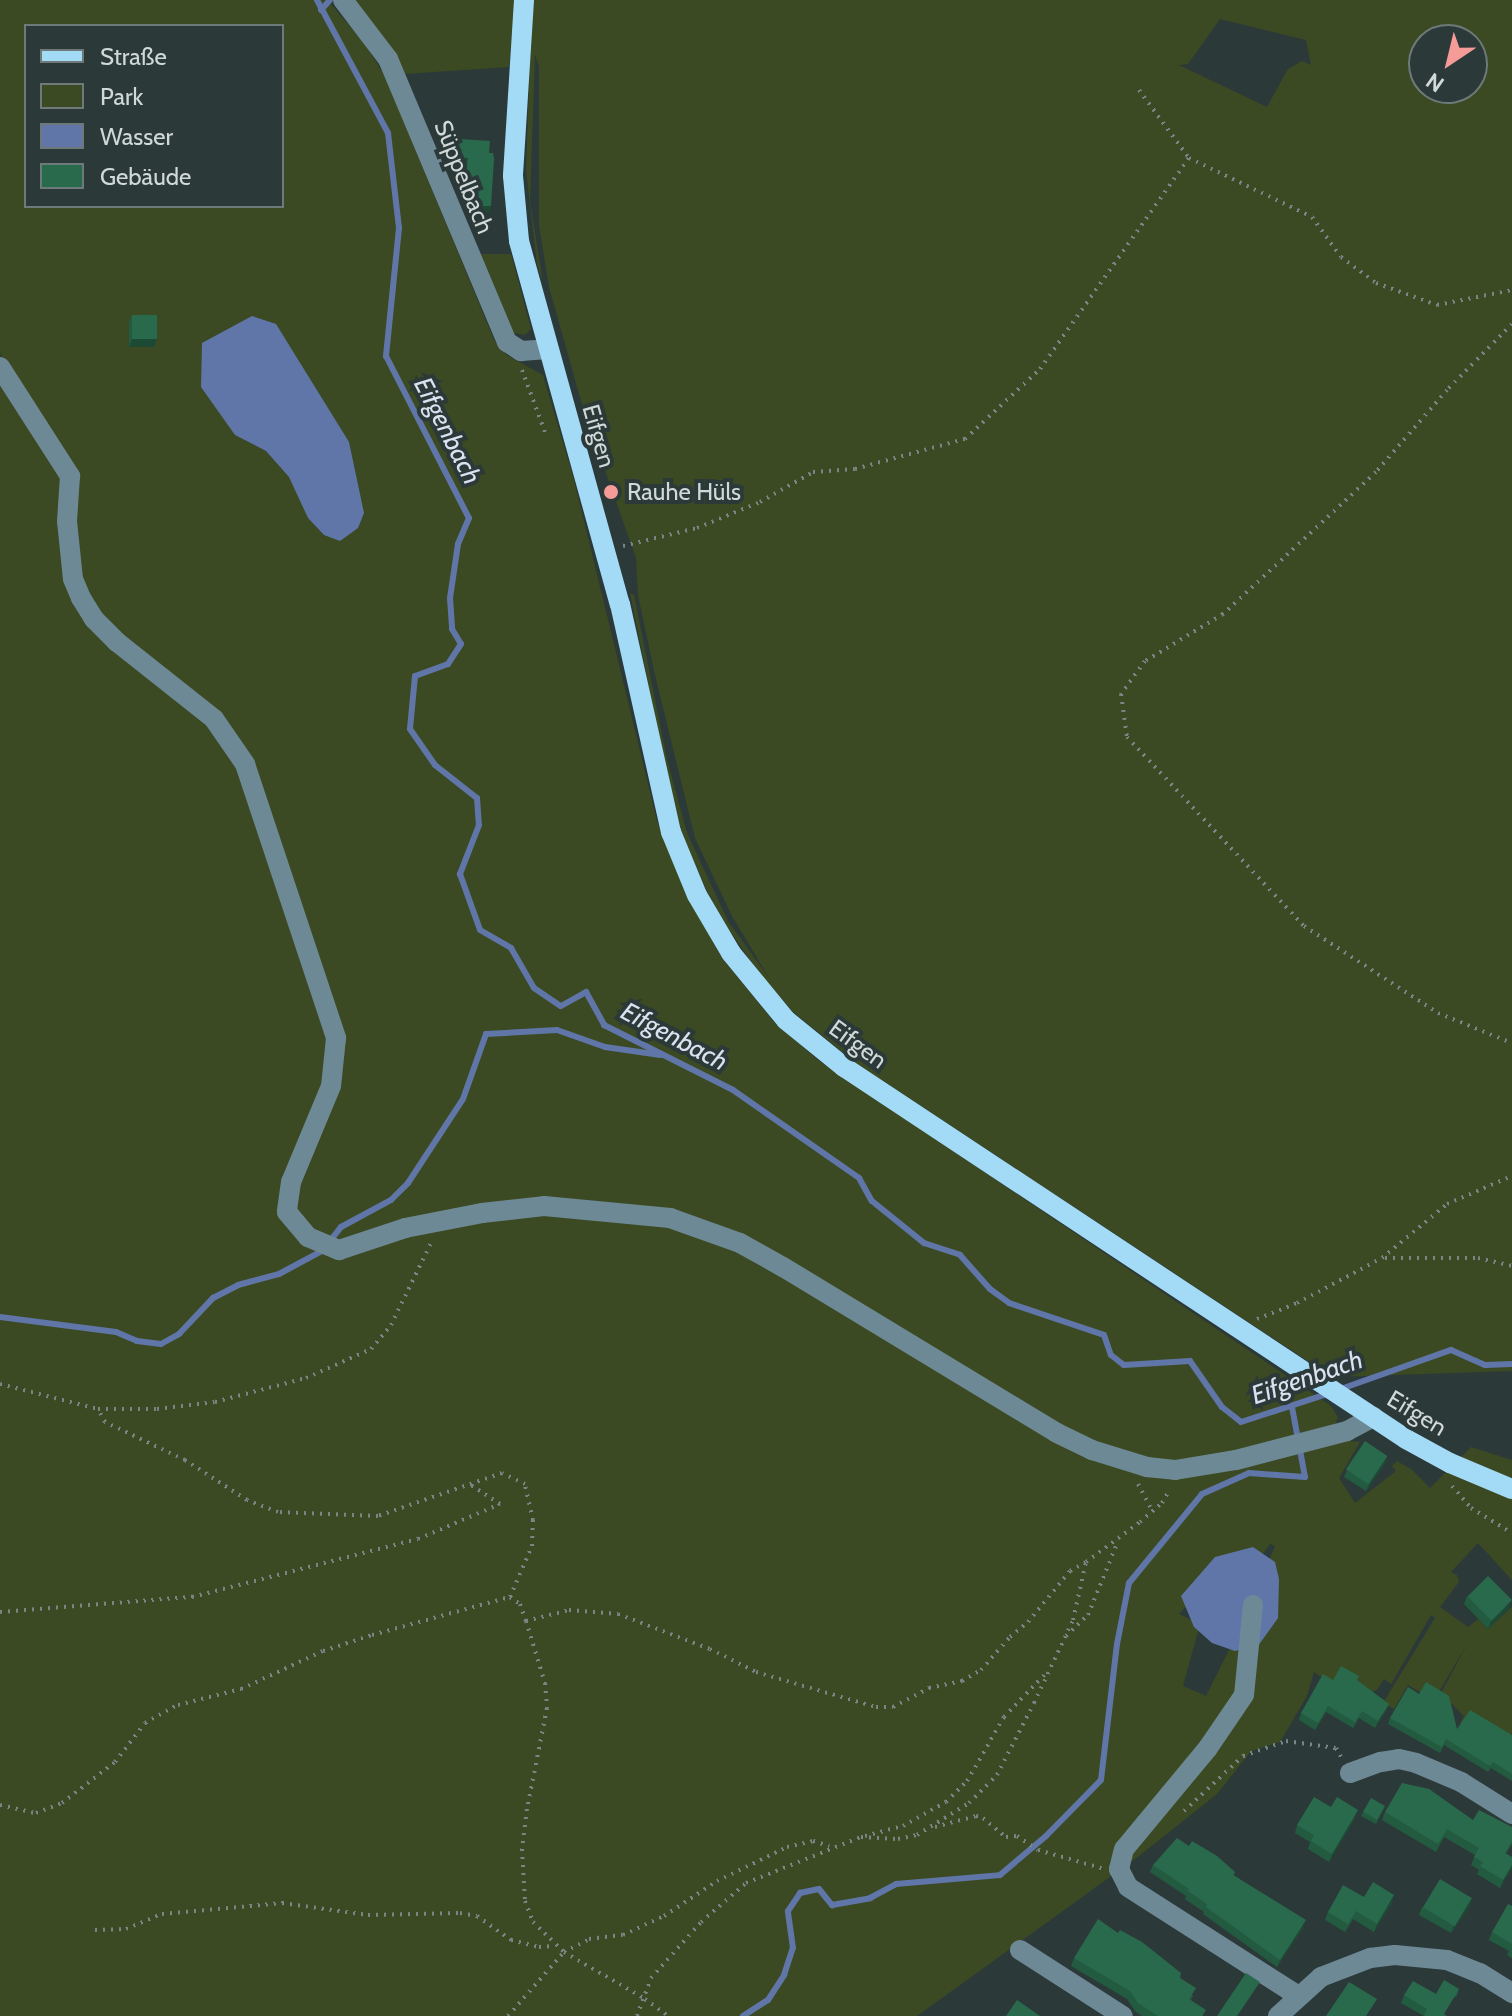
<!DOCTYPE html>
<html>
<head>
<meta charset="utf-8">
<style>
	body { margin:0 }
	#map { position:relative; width:1512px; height:2016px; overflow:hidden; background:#2c3939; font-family:Cabin,sans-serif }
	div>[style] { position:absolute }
	.green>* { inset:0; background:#3b4a22 }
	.water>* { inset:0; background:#6076a8 }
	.stream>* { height:6px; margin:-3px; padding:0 3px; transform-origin:3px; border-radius:3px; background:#6076a8 }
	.path>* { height:4px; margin-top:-2px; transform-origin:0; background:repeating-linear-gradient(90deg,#7a8585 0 2px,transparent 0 8px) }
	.minor>* { height:20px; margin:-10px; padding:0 10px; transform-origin:10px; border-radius:10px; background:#6e8996 }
	.major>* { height:20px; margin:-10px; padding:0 10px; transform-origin:10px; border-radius:10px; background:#a3dbf7 }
	.wall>* { inset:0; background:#235b41 }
	.shaded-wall>* { inset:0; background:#1d4a35 }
	.building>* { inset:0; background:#296a4c; transform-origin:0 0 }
	.dots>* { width:22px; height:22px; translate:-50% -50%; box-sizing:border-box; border:4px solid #2c3939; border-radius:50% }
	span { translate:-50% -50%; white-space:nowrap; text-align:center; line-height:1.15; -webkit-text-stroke:8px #2c3939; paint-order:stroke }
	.street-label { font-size:24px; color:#d0d8d8 }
	.poi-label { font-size:24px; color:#d0d8d8 }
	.left { translate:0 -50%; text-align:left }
	.water-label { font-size:26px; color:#dae1f1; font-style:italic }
	.legend { position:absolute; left:24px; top:24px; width:260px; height:184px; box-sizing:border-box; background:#2c3939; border:2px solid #6e7979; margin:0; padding:10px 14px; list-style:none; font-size:24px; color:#d0d8d8 }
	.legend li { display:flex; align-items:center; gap:16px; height:40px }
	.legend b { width:40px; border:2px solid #6e7979 }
	.north { position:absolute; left:1408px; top:24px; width:80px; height:80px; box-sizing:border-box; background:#2c3939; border:2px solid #6e7979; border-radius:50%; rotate:215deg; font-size:22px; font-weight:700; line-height:32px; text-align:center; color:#d0d8d8 }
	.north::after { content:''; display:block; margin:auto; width:28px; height:36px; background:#f59b98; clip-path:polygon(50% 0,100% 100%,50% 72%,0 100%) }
</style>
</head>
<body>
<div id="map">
	<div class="green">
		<div style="clip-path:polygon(evenodd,0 0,327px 0,362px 40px,385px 76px,494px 340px,505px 354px,543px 375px,574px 480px,657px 821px,683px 888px,722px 958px,774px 1022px,818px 1060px,1331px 1406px,1338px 1417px,1335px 1425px,1338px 1440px,1360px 1442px,1339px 1478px,1355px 1503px,1396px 1471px,1392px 1466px,1397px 1461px,1411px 1469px,1430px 1488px,1471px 1447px,1512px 1460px,1512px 1580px,1478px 1543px,1451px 1572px,1457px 1575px,1459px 1582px,1440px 1607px,1468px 1627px,1478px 1619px,1488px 1629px,1512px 1607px,1512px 1733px,1507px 1740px,1482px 1736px,1460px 1723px,1464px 1716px,1441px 1693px,1469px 1641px,1434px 1700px,1408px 1685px,1394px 1709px,1383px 1703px,1435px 1618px,1431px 1615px,1391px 1684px,1384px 1679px,1377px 1690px,1366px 1693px,1332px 1684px,1314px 1672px,1307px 1696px,1280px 1742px,1251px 1751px,1217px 1794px,1139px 1856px,917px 2016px,0 2016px,0 375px,9px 370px,0 353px,0 0,26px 26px,282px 26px,282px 206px,26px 206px,26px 26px,0 0,202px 343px,340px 540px,324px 535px,308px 518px,290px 477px,266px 451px,235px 435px,202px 343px,0 0,1270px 1544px,1275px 1546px,1248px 1612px,1206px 1696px,1183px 1686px,1200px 1624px,1179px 1614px,1206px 1585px,1262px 1555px,1270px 1544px)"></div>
		<div style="clip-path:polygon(evenodd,355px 0,1512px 0,1512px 1371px,1332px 1377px,856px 1063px,792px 1011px,759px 973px,725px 924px,706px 889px,682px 834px,670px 791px,630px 593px,634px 595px,667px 759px,687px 833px,728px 921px,769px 978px,732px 916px,695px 838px,655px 675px,638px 595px,636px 558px,583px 408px,549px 287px,539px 225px,539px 67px,535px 54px,530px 201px,543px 282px,537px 265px,526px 170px,531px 35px,512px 30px,509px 67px,404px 74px,355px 0,1220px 19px,1306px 40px,1311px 65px,1302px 61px,1288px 69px,1267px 107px,1179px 65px,1188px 64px,1220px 19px,355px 0,1424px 40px,1472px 40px,1472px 88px,1424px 88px,1424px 40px)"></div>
		<div style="clip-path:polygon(475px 254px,511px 254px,531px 329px,525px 335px,513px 333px)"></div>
	</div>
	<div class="water">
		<div style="clip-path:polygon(252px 316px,276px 324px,349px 442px,364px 513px,358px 528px,340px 541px,324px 535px,308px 518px,289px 477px,266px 451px,235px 435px,201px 387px,202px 343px)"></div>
		<div style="clip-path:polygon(1253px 1547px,1275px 1562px,1279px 1579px,1278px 1618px,1258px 1646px,1235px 1651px,1212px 1643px,1194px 1627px,1181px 1596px,1215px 1557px)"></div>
	</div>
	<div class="stream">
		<div style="left:317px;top:0;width:151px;rotate:61.9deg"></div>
		<div style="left:388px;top:133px;width:96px;rotate:83.4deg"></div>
		<div style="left:399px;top:228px;width:129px;rotate:95.8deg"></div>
		<div style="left:386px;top:356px;width:182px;rotate:62.9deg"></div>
		<div style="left:469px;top:518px;width:28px;rotate:113deg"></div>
		<div style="left:458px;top:544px;width:55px;rotate:98.4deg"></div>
		<div style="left:450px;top:598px;width:31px;rotate:86deg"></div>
		<div style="left:452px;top:629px;width:17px;rotate:59deg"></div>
		<div style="left:461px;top:644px;width:24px;rotate:123deg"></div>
		<div style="left:448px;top:664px;width:35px;rotate:160deg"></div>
		<div style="left:415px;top:676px;width:53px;rotate:95.4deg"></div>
		<div style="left:410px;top:729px;width:44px;rotate:55.2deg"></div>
		<div style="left:435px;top:765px;width:53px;rotate:38.2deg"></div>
		<div style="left:477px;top:798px;width:27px;rotate:86deg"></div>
		<div style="left:479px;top:825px;width:53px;rotate:111.2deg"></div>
		<div style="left:460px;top:874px;width:59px;rotate:70.3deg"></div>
		<div style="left:480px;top:930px;width:36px;rotate:30deg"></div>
		<div style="left:511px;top:948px;width:46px;rotate:60.1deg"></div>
		<div style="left:534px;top:988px;width:32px;rotate:34deg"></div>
		<div style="left:561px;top:1006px;width:29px;rotate:-29deg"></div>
		<div style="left:586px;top:992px;width:38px;rotate:61deg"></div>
		<div style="left:604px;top:1025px;width:144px;rotate:26.7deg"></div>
		<div style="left:733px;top:1090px;width:154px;rotate:34.9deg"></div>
		<div style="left:859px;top:1178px;width:26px;rotate:61deg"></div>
		<div style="left:872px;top:1201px;width:67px;rotate:38.9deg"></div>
		<div style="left:924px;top:1243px;width:38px;rotate:18deg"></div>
		<div style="left:960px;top:1255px;width:45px;rotate:48.6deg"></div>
		<div style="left:990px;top:1289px;width:24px;rotate:36deg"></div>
		<div style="left:1009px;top:1303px;width:100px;rotate:18.6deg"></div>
		<div style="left:1104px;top:1335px;width:21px;rotate:71deg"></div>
		<div style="left:1111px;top:1355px;width:16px;rotate:38deg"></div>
		<div style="left:1124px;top:1365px;width:66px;rotate:-3.5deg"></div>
		<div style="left:1190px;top:1361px;width:56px;rotate:55.2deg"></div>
		<div style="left:1222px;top:1407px;width:24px;rotate:38deg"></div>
		<div style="left:1241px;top:1422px;width:90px;rotate:-18deg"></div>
		<div style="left:321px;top:10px;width:13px;rotate:-48deg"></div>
		<div style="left:330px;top:1241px;width:18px;rotate:-52deg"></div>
		<div style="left:341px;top:1227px;width:57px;rotate:-28.4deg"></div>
		<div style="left:391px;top:1200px;width:24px;rotate:-45deg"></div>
		<div style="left:408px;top:1183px;width:100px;rotate:-56.8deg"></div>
		<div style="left:463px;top:1099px;width:69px;rotate:-70.5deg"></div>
		<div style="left:486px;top:1034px;width:71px;rotate:-3.2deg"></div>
		<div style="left:557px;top:1030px;width:51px;rotate:19.5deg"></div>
		<div style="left:605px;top:1047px;width:56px;rotate:8.3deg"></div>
		<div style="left:0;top:1317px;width:117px;rotate:7.4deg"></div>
		<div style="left:116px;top:1332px;width:23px;rotate:23deg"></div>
		<div style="left:137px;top:1341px;width:24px;rotate:7deg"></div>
		<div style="left:161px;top:1344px;width:21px;rotate:-29deg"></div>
		<div style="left:179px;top:1334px;width:50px;rotate:-46.6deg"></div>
		<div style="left:213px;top:1298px;width:28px;rotate:-27deg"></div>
		<div style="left:238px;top:1285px;width:42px;rotate:-15deg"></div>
		<div style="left:279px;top:1274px;width:51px;rotate:-28.1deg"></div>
		<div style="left:1338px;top:1390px;width:120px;rotate:-19.5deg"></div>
		<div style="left:1451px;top:1350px;width:37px;rotate:24deg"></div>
		<div style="left:1485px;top:1365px;width:27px;rotate:-2deg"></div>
		<div style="left:743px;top:2016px;width:30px;rotate:-33deg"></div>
		<div style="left:768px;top:2000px;width:30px;rotate:-57deg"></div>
		<div style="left:784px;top:1975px;width:28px;rotate:-72deg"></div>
		<div style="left:793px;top:1948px;width:37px;rotate:-98deg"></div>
		<div style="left:788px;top:1911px;width:22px;rotate:-56deg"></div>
		<div style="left:800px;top:1893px;width:19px;rotate:-12deg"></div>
		<div style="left:819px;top:1889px;width:21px;rotate:51deg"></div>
		<div style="left:832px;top:1905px;width:39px;rotate:-10deg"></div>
		<div style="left:870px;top:1898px;width:30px;rotate:-28deg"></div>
		<div style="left:896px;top:1884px;width:104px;rotate:-4.9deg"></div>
		<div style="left:1000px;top:1875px;width:60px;rotate:-40.3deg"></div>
		<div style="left:1046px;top:1836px;width:78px;rotate:-45.5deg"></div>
		<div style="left:1101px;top:1780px;width:137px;rotate:-83.3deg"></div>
		<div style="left:1117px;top:1644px;width:62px;rotate:-78.9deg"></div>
		<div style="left:1129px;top:1583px;width:115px;rotate:-50.6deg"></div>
		<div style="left:1202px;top:1494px;width:51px;rotate:-24.1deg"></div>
		<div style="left:1249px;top:1473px;width:56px;rotate:4.1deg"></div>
		<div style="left:1305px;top:1477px;width:71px;rotate:-100.5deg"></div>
	</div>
	<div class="path">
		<div style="left:1139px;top:90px;width:84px;rotate:53.7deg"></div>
		<div style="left:1189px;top:158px;width:136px;rotate:25.6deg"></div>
		<div style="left:1312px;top:217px;width:49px;rotate:54.1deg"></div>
		<div style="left:1341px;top:257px;width:44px;rotate:36.6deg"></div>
		<div style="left:1376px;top:283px;width:65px;rotate:19.8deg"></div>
		<div style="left:1437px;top:305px;width:76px;rotate:-11.3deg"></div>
		<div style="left:1512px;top:324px;width:93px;rotate:134.6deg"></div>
		<div style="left:1447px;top:390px;width:108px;rotate:130.9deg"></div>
		<div style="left:1376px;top:472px;width:209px;rotate:137.1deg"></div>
		<div style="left:1223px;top:614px;width:91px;rotate:148.9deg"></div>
		<div style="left:1145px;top:661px;width:41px;rotate:126deg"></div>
		<div style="left:1121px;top:694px;width:43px;rotate:82.1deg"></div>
		<div style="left:1127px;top:737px;width:259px;rotate:46.9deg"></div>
		<div style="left:1304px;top:926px;width:160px;rotate:33deg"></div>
		<div style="left:1438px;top:1013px;width:80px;rotate:22.1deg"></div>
		<div style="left:522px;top:370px;width:69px;rotate:69.7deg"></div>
		<div style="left:623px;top:546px;width:76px;rotate:-13.7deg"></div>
		<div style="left:697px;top:528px;width:68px;rotate:-22.4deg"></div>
		<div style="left:760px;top:502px;width:61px;rotate:-29.5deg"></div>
		<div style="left:813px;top:472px;width:42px;rotate:-4.1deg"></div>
		<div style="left:855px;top:469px;width:114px;rotate:-15.3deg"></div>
		<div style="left:965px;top:439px;width:103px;rotate:-43deg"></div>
		<div style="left:1040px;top:369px;width:258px;rotate:-54.8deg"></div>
		<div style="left:1385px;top:1258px;width:93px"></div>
		<div style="left:1478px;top:1258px;width:35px;rotate:13deg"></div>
		<div style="left:1257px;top:1319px;width:43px;rotate:-21.8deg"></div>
		<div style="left:1297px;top:1303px;width:96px;rotate:-27.9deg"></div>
		<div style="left:1382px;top:1258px;width:85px;rotate:-39.7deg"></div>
		<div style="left:1447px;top:1204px;width:71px;rotate:-23.3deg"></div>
		<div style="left:0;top:1384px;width:101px;rotate:14.3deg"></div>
		<div style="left:98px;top:1409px;width:59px"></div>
		<div style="left:157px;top:1409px;width:58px;rotate:-6.9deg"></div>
		<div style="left:215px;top:1402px;width:94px;rotate:-14.8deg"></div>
		<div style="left:306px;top:1378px;width:71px;rotate:-24deg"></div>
		<div style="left:371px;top:1349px;width:31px;rotate:-50deg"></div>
		<div style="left:391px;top:1325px;width:91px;rotate:-64deg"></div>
		<div style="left:1138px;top:1484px;width:30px;rotate:62deg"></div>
		<div style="left:1452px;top:1486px;width:29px;rotate:49deg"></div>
		<div style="left:1471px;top:1508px;width:48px;rotate:31.4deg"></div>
		<div style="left:510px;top:1597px;width:12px;rotate:35deg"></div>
		<div style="left:520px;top:1604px;width:18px;rotate:71deg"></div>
		<div style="left:526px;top:1621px;width:65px;rotate:73deg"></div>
		<div style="left:545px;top:1683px;width:25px;rotate:85deg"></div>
		<div style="left:547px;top:1708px;width:103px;rotate:101.2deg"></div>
		<div style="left:527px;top:1809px;width:40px;rotate:97.1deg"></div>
		<div style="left:522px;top:1849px;width:52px;rotate:86.7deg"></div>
		<div style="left:525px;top:1901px;width:22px;rotate:69deg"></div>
		<div style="left:533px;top:1922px;width:43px;rotate:44.1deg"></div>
		<div style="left:564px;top:1952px;width:94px;rotate:30.1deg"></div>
		<div style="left:645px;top:1999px;width:29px;rotate:36deg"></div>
		<div style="left:0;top:1612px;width:193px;rotate:-4.5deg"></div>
		<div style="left:192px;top:1597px;width:233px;rotate:-14.4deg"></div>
		<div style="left:418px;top:1539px;width:89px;rotate:-23.1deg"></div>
		<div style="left:500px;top:1504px;width:35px;rotate:-147deg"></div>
		<div style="left:526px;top:1621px;width:44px;rotate:-14.3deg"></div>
		<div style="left:569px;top:1610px;width:49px;rotate:4.7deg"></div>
		<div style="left:618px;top:1614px;width:98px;rotate:20.8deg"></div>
		<div style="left:710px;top:1649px;width:51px;rotate:26.6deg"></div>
		<div style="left:756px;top:1672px;width:125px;rotate:16.3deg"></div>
		<div style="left:876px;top:1707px;width:17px"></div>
		<div style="left:893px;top:1707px;width:41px;rotate:-27.8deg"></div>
		<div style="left:929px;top:1688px;width:34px;rotate:-12deg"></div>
		<div style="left:962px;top:1681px;width:22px;rotate:-30deg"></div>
		<div style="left:981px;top:1670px;width:44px;rotate:-48.7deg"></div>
		<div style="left:1010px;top:1637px;width:23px;rotate:-40deg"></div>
		<div style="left:1028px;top:1622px;width:66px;rotate:-50.5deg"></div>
		<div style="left:1070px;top:1571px;width:18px;rotate:-29deg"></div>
		<div style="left:1066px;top:1636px;width:30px;rotate:-44deg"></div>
		<div style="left:1088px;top:1615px;width:80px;rotate:-67.9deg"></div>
		<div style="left:0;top:1805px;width:37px;rotate:13deg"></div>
		<div style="left:36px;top:1813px;width:28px;rotate:-21deg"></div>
		<div style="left:62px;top:1803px;width:67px;rotate:-37.7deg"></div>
		<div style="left:115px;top:1762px;width:49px;rotate:-52.4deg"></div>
		<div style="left:145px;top:1723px;width:38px;rotate:-29deg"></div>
		<div style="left:178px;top:1705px;width:65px;rotate:-14.3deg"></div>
		<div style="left:241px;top:1689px;width:90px;rotate:-24.9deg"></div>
		<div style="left:323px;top:1651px;width:52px;rotate:-18.1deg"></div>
		<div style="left:372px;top:1635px;width:143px;rotate:-15.4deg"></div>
		<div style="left:510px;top:1597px;width:56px;rotate:-66.7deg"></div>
		<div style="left:532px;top:1546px;width:26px;rotate:-88deg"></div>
		<div style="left:533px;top:1520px;width:37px;rotate:-103deg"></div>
		<div style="left:525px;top:1484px;width:25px;rotate:-154deg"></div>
		<div style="left:502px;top:1473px;width:131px;rotate:160.9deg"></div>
		<div style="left:378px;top:1516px;width:100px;rotate:-177.7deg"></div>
		<div style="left:278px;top:1512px;width:33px;rotate:-159deg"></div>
		<div style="left:247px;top:1500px;width:74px;rotate:-147.2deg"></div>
		<div style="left:185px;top:1460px;width:89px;rotate:-154.6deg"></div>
		<div style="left:105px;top:1422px;width:15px;rotate:-118deg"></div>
		<div style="left:1184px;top:1811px;width:81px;rotate:-43deg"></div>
		<div style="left:1243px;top:1756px;width:46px;rotate:-19.2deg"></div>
		<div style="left:1286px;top:1741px;width:50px;rotate:8deg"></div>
		<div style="left:1336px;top:1748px;width:10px;rotate:61deg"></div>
		<div style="left:935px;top:1827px;width:42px;rotate:-15deg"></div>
		<div style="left:976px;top:1816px;width:7px;rotate:16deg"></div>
		<div style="left:983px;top:1818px;width:30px;rotate:40deg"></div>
		<div style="left:1006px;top:1837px;width:11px;rotate:-5deg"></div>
		<div style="left:1017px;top:1836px;width:25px;rotate:34deg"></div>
		<div style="left:1038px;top:1850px;width:66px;rotate:15.9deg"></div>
		<div style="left:865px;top:1836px;width:39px;rotate:-15deg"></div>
		<div style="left:903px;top:1826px;width:49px;rotate:-29.2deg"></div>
		<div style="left:946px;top:1802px;width:30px;rotate:-45deg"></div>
		<div style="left:967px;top:1781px;width:74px;rotate:-60deg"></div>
		<div style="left:1004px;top:1717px;width:62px;rotate:-46.3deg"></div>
		<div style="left:95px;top:1930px;width:31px;rotate:-2deg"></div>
		<div style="left:126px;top:1929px;width:39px;rotate:-23deg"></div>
		<div style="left:162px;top:1914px;width:121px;rotate:-5.2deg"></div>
		<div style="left:282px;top:1903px;width:87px;rotate:7.9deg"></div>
		<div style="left:368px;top:1915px;width:92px;rotate:-1.2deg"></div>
		<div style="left:460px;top:1913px;width:17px;rotate:10deg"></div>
		<div style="left:477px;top:1916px;width:42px;rotate:35.2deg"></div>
		<div style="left:511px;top:1940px;width:29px;rotate:14deg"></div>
		<div style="left:539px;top:1947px;width:15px;rotate:-4deg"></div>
		<div style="left:508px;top:2016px;width:85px;rotate:-48.8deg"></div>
		<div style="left:564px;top:1952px;width:28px;rotate:-27deg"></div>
		<div style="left:589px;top:1939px;width:34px;rotate:-7deg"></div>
		<div style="left:623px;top:1935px;width:45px;rotate:-24.9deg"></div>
		<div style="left:664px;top:1916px;width:64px;rotate:-33.4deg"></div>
		<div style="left:717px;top:1881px;width:78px;rotate:-25.9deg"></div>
		<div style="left:787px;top:1847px;width:27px;rotate:-13deg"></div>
		<div style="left:813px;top:1841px;width:17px;rotate:17deg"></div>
		<div style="left:637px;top:2016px;width:40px;rotate:-69.8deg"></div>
		<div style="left:651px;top:1978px;width:75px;rotate:-48.2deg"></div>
		<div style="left:701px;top:1922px;width:60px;rotate:-40.9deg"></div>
		<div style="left:746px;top:1883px;width:124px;rotate:-21.8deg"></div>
		<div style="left:861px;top:1837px;width:37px;rotate:3deg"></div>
		<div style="left:898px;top:1839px;width:19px;rotate:-12deg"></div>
		<div style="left:917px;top:1835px;width:61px;rotate:-31.6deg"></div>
		<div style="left:969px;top:1803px;width:40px;rotate:-45deg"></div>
		<div style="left:997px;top:1775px;width:81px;rotate:-62.8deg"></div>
		<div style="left:1034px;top:1703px;width:92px;rotate:-64.8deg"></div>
		<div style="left:1073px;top:1620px;width:59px;rotate:-77.4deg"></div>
		<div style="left:1086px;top:1562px;width:67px;rotate:-36.5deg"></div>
		<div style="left:1140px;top:1522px;width:29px;rotate:-41deg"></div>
		<div style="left:1162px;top:1503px;width:16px;rotate:-60deg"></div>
	</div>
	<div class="minor">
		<div style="left:343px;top:0;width:74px;rotate:52.7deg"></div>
		<div style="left:388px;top:59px;width:307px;rotate:67.2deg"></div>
		<div style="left:507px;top:342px;width:17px;rotate:33deg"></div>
		<div style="left:521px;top:351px;width:27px;rotate:-4deg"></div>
		<div style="left:0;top:367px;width:130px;rotate:57.3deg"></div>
		<div style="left:70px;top:476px;width:45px;rotate:93.8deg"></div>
		<div style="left:67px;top:521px;width:58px;rotate:84.1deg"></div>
		<div style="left:73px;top:579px;width:21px;rotate:67deg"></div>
		<div style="left:81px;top:598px;width:25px;rotate:58deg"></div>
		<div style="left:94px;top:619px;width:33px;rotate:45deg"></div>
		<div style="left:117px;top:642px;width:124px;rotate:38.4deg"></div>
		<div style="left:214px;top:719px;width:55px;rotate:55.4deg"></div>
		<div style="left:245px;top:764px;width:289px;rotate:71.6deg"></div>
		<div style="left:336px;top:1038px;width:48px;rotate:95.9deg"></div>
		<div style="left:331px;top:1086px;width:104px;rotate:112.6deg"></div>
		<div style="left:291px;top:1182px;width:30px;rotate:98deg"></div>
		<div style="left:287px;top:1212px;width:33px;rotate:50deg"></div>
		<div style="left:308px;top:1237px;width:34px;rotate:23deg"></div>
		<div style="left:339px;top:1250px;width:70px;rotate:-18.4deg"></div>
		<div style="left:405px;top:1228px;width:78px;rotate:-11deg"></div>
		<div style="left:482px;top:1213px;width:62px;rotate:-6.4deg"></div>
		<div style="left:544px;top:1206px;width:127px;rotate:5.4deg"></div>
		<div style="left:670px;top:1218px;width:74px;rotate:19.7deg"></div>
		<div style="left:740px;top:1243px;width:49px;rotate:29.2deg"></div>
		<div style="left:783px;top:1267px;width:320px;rotate:31.2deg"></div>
		<div style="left:1057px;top:1433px;width:39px;rotate:26deg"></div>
		<div style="left:1092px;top:1450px;width:58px;rotate:17.2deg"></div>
		<div style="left:1147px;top:1467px;width:28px;rotate:6deg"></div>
		<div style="left:1175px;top:1470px;width:62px;rotate:-9.3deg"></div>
		<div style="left:1236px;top:1460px;width:115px;rotate:-14.6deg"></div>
		<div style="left:1347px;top:1431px;width:30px;rotate:-28deg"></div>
		<div style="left:1253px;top:1605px;width:90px;rotate:95.7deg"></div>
		<div style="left:1244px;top:1695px;width:64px;rotate:124.2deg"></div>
		<div style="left:1208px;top:1748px;width:131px;rotate:129.7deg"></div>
		<div style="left:1124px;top:1849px;width:21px;rotate:104deg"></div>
		<div style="left:1119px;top:1869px;width:20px;rotate:63deg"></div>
		<div style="left:1128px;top:1887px;width:201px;rotate:32.6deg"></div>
		<div style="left:1350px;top:1773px;width:33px;rotate:-20deg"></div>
		<div style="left:1381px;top:1762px;width:18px;rotate:-9deg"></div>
		<div style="left:1399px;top:1759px;width:17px;rotate:13deg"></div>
		<div style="left:1416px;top:1763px;width:49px;rotate:22.9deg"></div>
		<div style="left:1461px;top:1782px;width:60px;rotate:32.1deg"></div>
		<div style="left:1020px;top:1950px;width:122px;rotate:32.7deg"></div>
		<div style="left:1278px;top:2016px;width:58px;rotate:-42.2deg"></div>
		<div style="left:1321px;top:1977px;width:53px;rotate:-21.2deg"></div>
		<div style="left:1370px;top:1958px;width:25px;rotate:-7deg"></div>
		<div style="left:1395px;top:1955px;width:52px;rotate:5.5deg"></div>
		<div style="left:1447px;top:1960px;width:35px;rotate:22deg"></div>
		<div style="left:1480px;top:1973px;width:38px;rotate:32deg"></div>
	</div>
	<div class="major">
		<div style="left:524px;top:0;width:176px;rotate:93.6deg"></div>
		<div style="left:513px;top:176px;width:65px;rotate:84.7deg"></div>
		<div style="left:519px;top:241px;width:377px;rotate:74.5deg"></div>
		<div style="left:620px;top:604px;width:234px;rotate:77.4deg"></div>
		<div style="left:671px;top:832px;width:68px;rotate:67.6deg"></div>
		<div style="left:697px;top:895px;width:67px;rotate:59.6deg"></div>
		<div style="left:731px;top:953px;width:87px;rotate:50.6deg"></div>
		<div style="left:786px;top:1020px;width:75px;rotate:39deg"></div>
		<div style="left:844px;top:1067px;width:674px;rotate:33.5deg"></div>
		<div style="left:1406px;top:1439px;width:50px;rotate:28.6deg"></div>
		<div style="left:1450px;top:1463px;width:67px;rotate:22.8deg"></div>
	</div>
	<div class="wall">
		<div style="clip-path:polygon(459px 139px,489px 153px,488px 214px,472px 214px,473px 197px,462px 196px,465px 165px,455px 165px,456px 147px)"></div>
		<div style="clip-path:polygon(132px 315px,157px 339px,154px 347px,129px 347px,129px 323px)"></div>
		<div style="clip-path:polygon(1387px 1456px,1385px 1463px,1366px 1491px,1344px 1477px,1347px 1470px)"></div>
		<div style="clip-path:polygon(1467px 1596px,1509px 1608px,1488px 1629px,1464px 1604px)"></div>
		<div style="clip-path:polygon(1333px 1680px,1357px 1680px,1389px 1704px,1386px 1711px,1375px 1728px,1359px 1718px,1353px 1728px,1326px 1712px,1315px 1730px,1299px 1720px,1301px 1713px)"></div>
		<div style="clip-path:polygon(1390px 1718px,1457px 1729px,1512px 1735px,1512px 1781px,1491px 1768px,1488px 1772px,1444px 1745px,1440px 1753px,1388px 1724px)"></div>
		<div style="clip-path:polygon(1385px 1806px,1376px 1824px,1361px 1816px,1363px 1812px)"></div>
		<div style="clip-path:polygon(1331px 1807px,1355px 1818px,1329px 1862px,1308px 1849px,1310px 1842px,1295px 1833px,1297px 1825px)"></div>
		<div style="clip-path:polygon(1385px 1812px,1512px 1827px,1512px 1844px,1506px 1854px,1512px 1857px,1512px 1868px,1500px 1888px,1477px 1874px,1479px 1870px,1471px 1865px,1475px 1855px,1444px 1837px,1436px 1852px,1382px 1820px)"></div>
		<div style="clip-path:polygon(1153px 1865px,1235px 1872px,1234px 1875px,1303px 1928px,1277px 1967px,1203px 1914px,1204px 1912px,1185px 1899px,1186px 1896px,1150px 1872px)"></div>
		<div style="clip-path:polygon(1364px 1897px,1392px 1903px,1374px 1932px,1353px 1919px,1345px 1932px,1325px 1920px,1328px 1912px)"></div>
		<div style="clip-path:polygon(1472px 1898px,1469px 1907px,1451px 1933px,1419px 1915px,1422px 1907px)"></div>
		<div style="clip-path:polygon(1512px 1906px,1512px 1958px,1507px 1955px,1509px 1951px,1489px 1940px,1492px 1932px)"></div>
		<div style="clip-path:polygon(1074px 1958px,1180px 1978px,1193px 1996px,1191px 2000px,1204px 2016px,1142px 2016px,1135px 2011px,1127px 1999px,1071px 1966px)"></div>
		<div style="clip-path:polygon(1459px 1989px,1457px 1996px,1424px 2016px,1401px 2003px,1404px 1995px,1436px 1994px)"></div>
	</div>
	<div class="shaded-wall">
		<div style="clip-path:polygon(458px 157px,468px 158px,465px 165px,455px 165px)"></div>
		<div style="clip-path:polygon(465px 189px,475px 190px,473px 197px,462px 196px)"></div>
		<div style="clip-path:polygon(474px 206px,491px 206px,488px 214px,472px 214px)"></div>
		<div style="clip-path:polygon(132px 339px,157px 339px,154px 347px,129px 347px)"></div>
		<div style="clip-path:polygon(1387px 1456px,1385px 1463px,1366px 1491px,1369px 1484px)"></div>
		<div style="clip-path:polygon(1512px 1601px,1509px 1608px,1488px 1629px,1491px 1621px)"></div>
		<div style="clip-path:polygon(1389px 1704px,1386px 1711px,1375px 1728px,1378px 1721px)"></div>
		<div style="clip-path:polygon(1358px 1810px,1355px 1818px,1329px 1862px,1332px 1854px)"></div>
		<div style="clip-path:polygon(1512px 1865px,1512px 1868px,1500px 1888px,1503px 1880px)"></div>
		<div style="clip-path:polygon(1394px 1895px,1392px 1903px,1374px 1932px,1377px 1924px)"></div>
		<div style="clip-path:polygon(1472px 1898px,1469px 1907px,1451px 1933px,1454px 1925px)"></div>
		<div style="clip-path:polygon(1306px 1920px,1303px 1928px,1277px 1967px,1280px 1960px)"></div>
	</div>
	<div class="building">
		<div style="clip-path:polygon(459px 139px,490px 141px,489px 153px,493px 153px,494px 159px,491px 206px,474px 206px,475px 190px,465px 189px,468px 158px,458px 157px)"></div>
		<div style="left:132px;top:315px;width:25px;height:24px"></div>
		<div style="left:1365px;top:1441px;width:27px;height:34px;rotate:34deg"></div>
		<div style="left:1488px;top:1576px;width:34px;height:29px;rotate:45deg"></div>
		<div style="clip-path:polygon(1341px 1666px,1359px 1676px,1357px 1680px,1389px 1704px,1378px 1721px,1362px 1711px,1355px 1722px,1328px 1706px,1318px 1723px,1301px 1713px,1323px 1674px,1333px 1680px)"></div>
		<div style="clip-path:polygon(1426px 1682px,1449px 1696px,1457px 1729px,1470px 1710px,1512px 1735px,1512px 1774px,1493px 1762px,1490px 1766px,1446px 1739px,1442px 1747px,1390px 1718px,1408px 1687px,1419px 1694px)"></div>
		<div style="clip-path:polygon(1402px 1783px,1429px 1789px,1473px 1820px,1479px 1810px,1512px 1827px,1512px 1841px,1505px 1853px,1512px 1857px,1512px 1865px,1503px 1880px,1480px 1866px,1483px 1862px,1474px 1857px,1479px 1848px,1447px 1829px,1438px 1844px,1385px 1812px)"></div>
		<div style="clip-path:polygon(1314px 1797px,1331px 1807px,1337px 1797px,1358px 1810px,1332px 1854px,1311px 1841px,1314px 1835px,1297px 1825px)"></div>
		<div style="left:1371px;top:1798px;width:16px;height:16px;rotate:30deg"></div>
		<div style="clip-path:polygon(1177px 1838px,1189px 1846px,1192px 1841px,1217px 1856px,1235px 1872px,1233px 1875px,1306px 1920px,1280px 1960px,1206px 1907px,1207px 1904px,1188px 1891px,1189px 1889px,1153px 1865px)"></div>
		<div style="left:1440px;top:1879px;width:37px;height:33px;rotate:31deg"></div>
		<div style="clip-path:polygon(1373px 1882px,1394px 1895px,1377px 1924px,1356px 1911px,1348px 1924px,1328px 1912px,1343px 1885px,1364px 1897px)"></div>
		<div style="clip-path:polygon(1508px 1904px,1512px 1906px,1512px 1944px,1492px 1932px)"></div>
		<div style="clip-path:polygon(1098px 1919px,1118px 1933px,1120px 1930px,1142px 1942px,1181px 1973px,1180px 1978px,1196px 1988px,1189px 1999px,1206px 2010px,1202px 2016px,1158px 2016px,1138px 2003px,1130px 1991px,1074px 1958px)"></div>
		<div style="clip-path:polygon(1246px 1973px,1260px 1982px,1237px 2016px,1217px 2016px)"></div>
		<div style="clip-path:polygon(1444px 1980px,1459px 1989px,1444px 2014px,1447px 2016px,1424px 2016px,1427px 2009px,1404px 1995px,1413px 1981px,1436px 1994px)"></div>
		<div style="clip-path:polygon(1349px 1982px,1377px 1999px,1366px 2016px,1326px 2016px)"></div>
		<div style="clip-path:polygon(1017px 2000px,1040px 2016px,1006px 2016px)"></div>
	</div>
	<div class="dots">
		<div style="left:611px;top:492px;background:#f59b98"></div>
	</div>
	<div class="street-label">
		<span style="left:464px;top:177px;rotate:68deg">Süppelbach</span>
		<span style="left:599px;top:436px;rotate:74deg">Eifgen</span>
		<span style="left:858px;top:1044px;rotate:36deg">Eifgen</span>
		<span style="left:1417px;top:1413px;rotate:31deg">Eifgen</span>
	</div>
	<div class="poi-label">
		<span class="left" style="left:627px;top:492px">Rauhe Hüls</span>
	</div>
	<div class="water-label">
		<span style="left:447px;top:431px;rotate:63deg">Eifgenbach</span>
		<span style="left:674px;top:1037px;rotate:28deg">Eifgenbach</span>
		<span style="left:1307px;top:1378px;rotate:-19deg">Eifgenbach</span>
	</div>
	<ul class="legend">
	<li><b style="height:10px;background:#a3dbf7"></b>Straße</li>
	<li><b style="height:22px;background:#3b4a22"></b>Park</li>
	<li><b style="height:22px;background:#6076a8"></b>Wasser</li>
	<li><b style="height:22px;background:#296a4c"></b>Gebäude</li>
	</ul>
	<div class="north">N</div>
</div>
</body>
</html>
